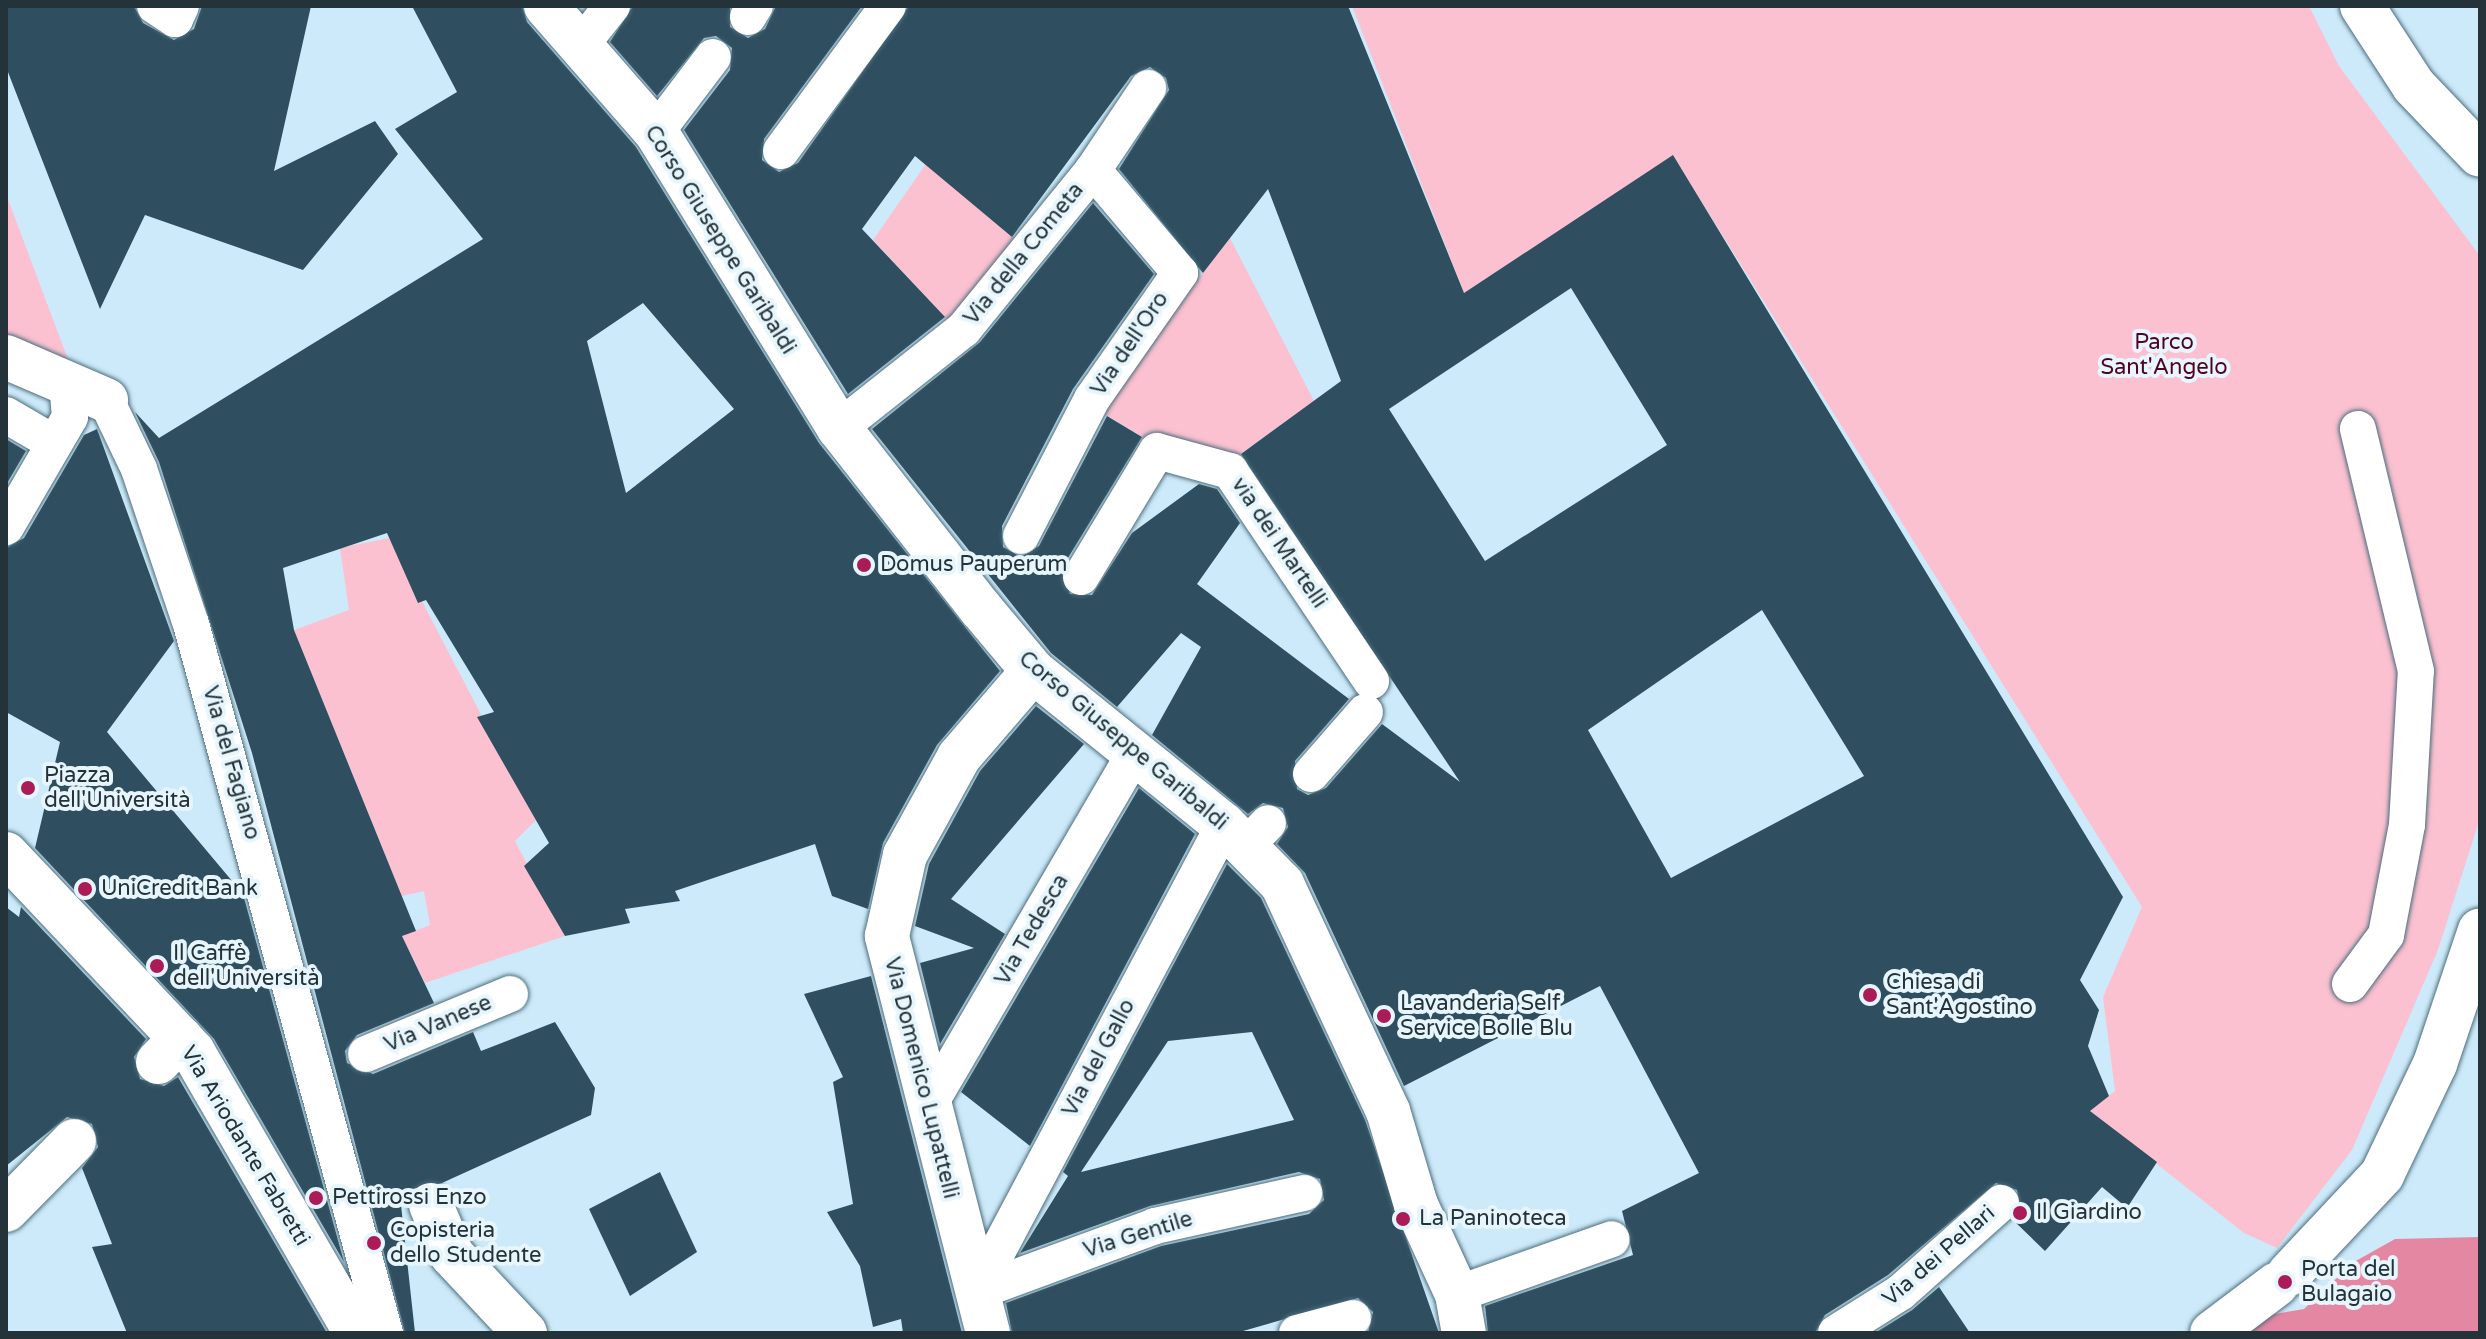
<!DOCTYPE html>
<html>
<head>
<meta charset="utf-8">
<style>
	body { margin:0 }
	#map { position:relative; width:2486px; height:1339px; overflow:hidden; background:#cdeafa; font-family:"Varela Round",sans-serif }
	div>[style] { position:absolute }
	.green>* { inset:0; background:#fbc1d0 }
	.forest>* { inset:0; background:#e487a2 }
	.building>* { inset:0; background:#2f4f60 }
	.roads { filter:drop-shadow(0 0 2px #4c6d7e) drop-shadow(0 0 2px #4c6d7e) }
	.service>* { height:36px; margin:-18px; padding:0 18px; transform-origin:18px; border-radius:18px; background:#fff }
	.pedestrian>* { height:44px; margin:-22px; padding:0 22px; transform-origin:22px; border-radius:22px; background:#fff }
	.minor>* { height:44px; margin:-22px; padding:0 22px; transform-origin:22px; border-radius:22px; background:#fff }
	.tertiary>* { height:44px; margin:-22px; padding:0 22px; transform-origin:22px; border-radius:22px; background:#fff }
	.secondary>* { height:44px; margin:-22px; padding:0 22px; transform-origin:22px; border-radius:22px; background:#fff }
	.dots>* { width:22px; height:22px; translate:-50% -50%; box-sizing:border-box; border:4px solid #e7f5fd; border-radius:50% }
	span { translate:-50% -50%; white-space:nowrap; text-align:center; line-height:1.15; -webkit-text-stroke:8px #e7f5fd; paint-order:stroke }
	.street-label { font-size:22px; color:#24333a }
	.park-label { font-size:22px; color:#530025 }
	.poi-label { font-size:22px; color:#24333a }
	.left { translate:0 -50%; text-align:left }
	.frame { position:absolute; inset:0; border:8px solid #24333a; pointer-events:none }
</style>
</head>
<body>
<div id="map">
	<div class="green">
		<div style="clip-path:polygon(1352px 6px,2309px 6px,2339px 66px,2480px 256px,2480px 818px,2438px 950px,2352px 1150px,2277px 1248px,2244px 1233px,2090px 1111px,2115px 1091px,2103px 997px,2142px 907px,1673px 156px,1464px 293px)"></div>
		<div style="clip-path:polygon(928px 161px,1023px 246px,957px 330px,873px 240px)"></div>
		<div style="clip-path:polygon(6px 194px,75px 378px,6px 340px)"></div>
		<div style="clip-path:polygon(1230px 238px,1314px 401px,1235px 458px,1149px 441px,1096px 409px)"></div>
		<div style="clip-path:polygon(389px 538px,536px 820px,515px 841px,565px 936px,425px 983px,402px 936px,430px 925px,424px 891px,402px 896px,294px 630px,349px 610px,340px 548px)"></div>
	</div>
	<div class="forest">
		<div style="clip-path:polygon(2480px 1237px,2480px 1333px,2235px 1333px,2263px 1316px,2304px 1309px,2354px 1262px,2395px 1239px)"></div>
	</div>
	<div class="building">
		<div style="clip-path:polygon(6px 6px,134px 6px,143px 23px,174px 40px,194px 29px,202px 6px,311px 6px,274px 171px,375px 121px,398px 154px,303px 270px,145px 215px,100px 309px,6px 67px)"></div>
		<div style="clip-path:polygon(evenodd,412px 6px,522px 6px,527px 22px,636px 147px,819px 443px,1000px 671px,937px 745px,883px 843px,868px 909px,832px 896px,815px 844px,675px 891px,680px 901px,625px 909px,630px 923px,565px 936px,524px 866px,549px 843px,477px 717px,494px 712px,426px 600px,418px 603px,387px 533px,283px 568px,294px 630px,416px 931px,402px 936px,434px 1003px,357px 1035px,345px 1051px,347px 1063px,373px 1074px,473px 1032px,481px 1051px,555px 1022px,595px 1088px,591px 1115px,442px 1183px,412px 1189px,401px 1205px,415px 1333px,405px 1333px,252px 753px,159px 462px,135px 412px,159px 438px,483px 239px,395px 129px,457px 92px,412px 6px,643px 303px,734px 409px,626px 493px,587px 341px,643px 303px)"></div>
		<div style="clip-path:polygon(evenodd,633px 6px,730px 6px,730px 27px,748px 38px,765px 29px,776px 6px,862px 6px,764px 139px,762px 160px,779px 172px,798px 163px,909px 6px,1348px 6px,1464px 293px,1673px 155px,2123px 897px,2080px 980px,2099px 1010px,2088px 1046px,2109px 1096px,2090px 1111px,2157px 1162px,2127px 1208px,2102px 1187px,2045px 1251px,2013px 1220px,2021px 1209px,2017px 1190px,1996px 1183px,1888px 1275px,1825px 1315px,1815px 1333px,1488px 1333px,1485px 1306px,1633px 1255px,1622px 1211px,1699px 1173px,1600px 986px,1404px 1086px,1305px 873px,1277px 844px,1288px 827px,1283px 808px,1263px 803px,1248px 814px,1152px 735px,1201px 647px,1181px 633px,1117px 707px,1051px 653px,872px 429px,980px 342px,1093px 203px,1154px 274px,1073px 389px,1002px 526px,1003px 547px,1021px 557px,1039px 546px,1107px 416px,1142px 437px,1063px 566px,1070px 594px,1092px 595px,1132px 533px,1199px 484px,1217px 489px,1240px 523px,1197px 584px,1349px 699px,1295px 761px,1297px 789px,1308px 795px,1326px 788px,1382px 724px,1460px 782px,1241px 454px,1341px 381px,1268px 189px,1203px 273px,1119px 169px,1169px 90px,1166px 78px,1150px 67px,1131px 76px,1012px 237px,915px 156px,862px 229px,945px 317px,848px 394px,684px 130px,730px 70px,732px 48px,716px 36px,704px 38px,657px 96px,610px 42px,633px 6px,1571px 288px,1667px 445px,1485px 561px,1389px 409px,1571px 288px,633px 6px,1762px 610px,1864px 776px,1671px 878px,1588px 730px,1762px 610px)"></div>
		<div style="clip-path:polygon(97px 429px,174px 641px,107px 732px,243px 894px,344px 1262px,214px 1039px,35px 848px,60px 742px,6px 712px,6px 548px,24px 538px,84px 435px)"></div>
		<div style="clip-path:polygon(6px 439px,26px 451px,6px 485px)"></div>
		<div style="clip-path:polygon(1036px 706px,1084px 744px,951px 899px,1005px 934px,940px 1044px,920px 963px,974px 948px,915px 926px,929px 864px,980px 771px)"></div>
		<div style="clip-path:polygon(1139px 788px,1195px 834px,1030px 1146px,961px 1092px)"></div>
		<div style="clip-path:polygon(evenodd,1227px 864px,1261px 898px,1365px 1120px,1439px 1333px,1368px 1333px,1373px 1312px,1358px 1298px,1236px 1333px,1012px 1333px,1006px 1303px,1161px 1246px,1309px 1214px,1324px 1200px,1320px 1179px,1299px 1172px,1150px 1206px,1020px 1253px,1068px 1176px,1063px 1172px,1227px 864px,1252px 1032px,1294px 1120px,1081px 1172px,1168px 1041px,1252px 1032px)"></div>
		<div style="clip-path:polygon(6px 907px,19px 917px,21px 907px,146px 1039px,134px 1057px,140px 1079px,164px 1086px,178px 1077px,327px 1333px,127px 1333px,92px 1247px,112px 1244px,82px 1168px,98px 1147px,92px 1124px,67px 1117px,6px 1166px)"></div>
		<div style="clip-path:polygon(871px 976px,962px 1333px,903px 1333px,901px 1319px,873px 1327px,860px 1266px,827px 1212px,853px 1204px,833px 1082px,843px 1077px,804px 994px)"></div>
		<div style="clip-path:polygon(660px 1172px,697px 1252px,630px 1296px,589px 1209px)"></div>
		<div style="clip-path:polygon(1939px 1287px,1970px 1333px,1875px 1333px,1912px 1310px)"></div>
	</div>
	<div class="roads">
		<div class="service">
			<div style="left:155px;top:6px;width:24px;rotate:33deg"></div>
			<div style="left:175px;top:19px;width:14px;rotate:-65deg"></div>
			<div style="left:748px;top:17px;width:13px;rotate:-58deg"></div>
			<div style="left:581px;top:45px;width:50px;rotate:-51.5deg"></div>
			<div style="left:656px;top:132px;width:94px;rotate:-52.8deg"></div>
			<div style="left:781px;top:151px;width:180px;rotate:-53.6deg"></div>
			<div style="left:106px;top:400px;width:76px;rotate:64.4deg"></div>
			<div style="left:139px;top:469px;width:163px;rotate:71.5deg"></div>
			<div style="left:191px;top:624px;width:735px;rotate:74.7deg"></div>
			<div style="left:6px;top:415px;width:56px;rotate:30.3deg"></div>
			<div style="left:839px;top:428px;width:159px;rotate:-38.4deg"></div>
			<div style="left:964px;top:329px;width:205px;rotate:-50.9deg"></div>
			<div style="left:1093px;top:170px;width:99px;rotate:-56.1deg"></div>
			<div style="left:6px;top:527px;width:127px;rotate:-59.8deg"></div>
			<div style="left:70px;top:417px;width:33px;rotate:-95deg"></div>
			<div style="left:1021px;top:536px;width:154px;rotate:-62.6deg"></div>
			<div style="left:1092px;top:399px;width:154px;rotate:-55.1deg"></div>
			<div style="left:1180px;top:273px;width:135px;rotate:-130.2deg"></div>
			<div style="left:1081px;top:577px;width:147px;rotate:-58.9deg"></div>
			<div style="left:1157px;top:451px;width:76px;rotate:15.3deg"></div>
			<div style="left:1230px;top:471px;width:253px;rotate:56.1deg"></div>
			<div style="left:1311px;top:774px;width:82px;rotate:-48.9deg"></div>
			<div style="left:1245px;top:847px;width:33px;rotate:-46deg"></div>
			<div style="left:2350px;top:984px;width:61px;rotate:-53.7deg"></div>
			<div style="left:2386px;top:935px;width:112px;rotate:-79.2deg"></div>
			<div style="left:2407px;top:825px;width:154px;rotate:-86.7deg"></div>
			<div style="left:2416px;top:671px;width:249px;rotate:-103.5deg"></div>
			<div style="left:366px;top:1054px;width:156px;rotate:-22.6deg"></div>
			<div style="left:928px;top:1107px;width:410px;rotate:-59.7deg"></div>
			<div style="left:976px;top:1292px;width:529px;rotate:-62.03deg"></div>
			<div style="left:976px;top:1292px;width:191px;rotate:-20.2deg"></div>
			<div style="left:1155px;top:1226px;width:153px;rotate:-12.5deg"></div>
			<div style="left:1457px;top:1294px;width:164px;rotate:-19.5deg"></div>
			<div style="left:1297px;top:1333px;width:58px;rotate:-15deg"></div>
			<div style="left:1836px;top:1333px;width:77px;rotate:-32.2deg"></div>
			<div style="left:1901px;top:1292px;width:134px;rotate:-41.7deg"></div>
		</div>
		<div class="pedestrian">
			<div style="left:6px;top:357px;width:109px;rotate:23.3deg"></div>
			<div style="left:158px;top:1062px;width:33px;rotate:-46deg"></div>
			<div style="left:431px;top:1205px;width:54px;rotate:67.2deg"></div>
			<div style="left:452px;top:1255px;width:107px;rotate:46.9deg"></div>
			<div style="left:6px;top:1210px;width:97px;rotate:-45.4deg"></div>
		</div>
		<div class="minor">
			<div style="left:546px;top:6px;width:167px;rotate:48.9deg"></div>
			<div style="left:656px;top:132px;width:348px;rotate:58.3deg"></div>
			<div style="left:839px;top:428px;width:230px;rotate:51.9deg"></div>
			<div style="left:981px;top:609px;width:81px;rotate:50deg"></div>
			<div style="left:1033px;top:671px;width:245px;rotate:38.9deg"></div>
			<div style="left:1224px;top:825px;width:83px;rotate:45.5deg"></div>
			<div style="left:1282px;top:884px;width:251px;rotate:65deg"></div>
			<div style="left:1388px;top:1111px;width:98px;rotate:73.4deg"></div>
			<div style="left:1416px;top:1205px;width:98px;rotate:65.3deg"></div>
			<div style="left:1457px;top:1294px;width:40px;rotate:80deg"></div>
			<div style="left:988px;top:1333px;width:410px;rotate:-104.3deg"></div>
			<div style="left:887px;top:936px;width:83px;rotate:-77.5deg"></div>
			<div style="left:905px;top:855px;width:112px;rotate:-61.1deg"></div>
			<div style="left:959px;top:757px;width:113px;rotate:-49.3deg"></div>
		</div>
		<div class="tertiary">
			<div style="left:2362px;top:6px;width:95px;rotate:57deg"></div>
			<div style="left:2414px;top:86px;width:95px;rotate:46.3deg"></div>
			<div style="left:6px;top:854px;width:272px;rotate:46.6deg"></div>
			<div style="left:193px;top:1052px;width:325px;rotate:59.9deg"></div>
		</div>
		<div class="secondary">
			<div style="left:2289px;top:1274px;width:136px;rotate:-46.8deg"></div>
			<div style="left:2382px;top:1175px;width:123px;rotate:-64.5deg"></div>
			<div style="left:2435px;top:1064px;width:141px;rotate:-71.4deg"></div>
			<div style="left:2212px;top:1333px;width:81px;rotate:-37deg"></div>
		</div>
	</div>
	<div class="dots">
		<div style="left:864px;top:565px;background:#aa1b58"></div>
		<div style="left:28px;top:788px;background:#aa1b58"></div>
		<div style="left:85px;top:889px;background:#aa1b58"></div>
		<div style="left:157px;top:966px;background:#aa1b58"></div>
		<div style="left:1870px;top:995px;background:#aa1b58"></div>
		<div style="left:1384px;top:1016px;background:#aa1b58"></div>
		<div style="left:316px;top:1198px;background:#aa1b58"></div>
		<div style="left:2020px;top:1213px;background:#aa1b58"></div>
		<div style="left:1403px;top:1219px;background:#aa1b58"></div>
		<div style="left:374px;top:1243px;background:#aa1b58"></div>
		<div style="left:2285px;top:1282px;background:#aa1b58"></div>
	</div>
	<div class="street-label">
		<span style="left:720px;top:240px;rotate:58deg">Corso Giuseppe Garibaldi</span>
		<span style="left:1024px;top:254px;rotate:-51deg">Via della Cometa</span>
		<span style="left:1130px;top:344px;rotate:-56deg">Via dell'Oro</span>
		<span style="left:1279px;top:543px;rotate:56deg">via dei Martelli</span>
		<span style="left:1123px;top:741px;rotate:40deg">Corso Giuseppe Garibaldi</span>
		<span style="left:231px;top:763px;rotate:74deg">Via del Fagiano</span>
		<span style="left:1032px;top:930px;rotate:-60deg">Via Tedesca</span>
		<span style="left:438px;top:1024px;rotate:-23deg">Via Vanese</span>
		<span style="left:1099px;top:1058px;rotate:-62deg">Via del Gallo</span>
		<span style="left:921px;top:1078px;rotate:76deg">Via Domenico Lupattelli</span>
		<span style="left:245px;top:1146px;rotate:59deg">Via Ariodante Fabretti</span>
		<span style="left:1138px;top:1235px;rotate:-17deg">Via Gentile</span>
		<span style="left:1939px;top:1256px;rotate:-41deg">Via dei Pellari</span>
	</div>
	<div class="park-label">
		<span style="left:2164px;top:355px">Parco<br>Sant'Angelo</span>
	</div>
	<div class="poi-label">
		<span class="left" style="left:880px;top:565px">Domus Pauperum</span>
		<span class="left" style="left:44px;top:788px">Piazza<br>dell'Università</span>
		<span class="left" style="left:101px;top:889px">UniCredit Bank</span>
		<span class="left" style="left:173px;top:966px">Il Caffè<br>dell'Università</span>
		<span class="left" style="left:1886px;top:995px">Chiesa di<br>Sant'Agostino</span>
		<span class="left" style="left:1400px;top:1016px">Lavanderia Self<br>Service Bolle Blu</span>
		<span class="left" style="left:332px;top:1198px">Pettirossi Enzo</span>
		<span class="left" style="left:2036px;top:1213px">Il Giardino</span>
		<span class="left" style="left:1419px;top:1219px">La Paninoteca</span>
		<span class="left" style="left:390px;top:1243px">Copisteria<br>dello Studente</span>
		<span class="left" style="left:2301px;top:1282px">Porta del<br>Bulagaio</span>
	</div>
	<div class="frame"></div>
</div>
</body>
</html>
